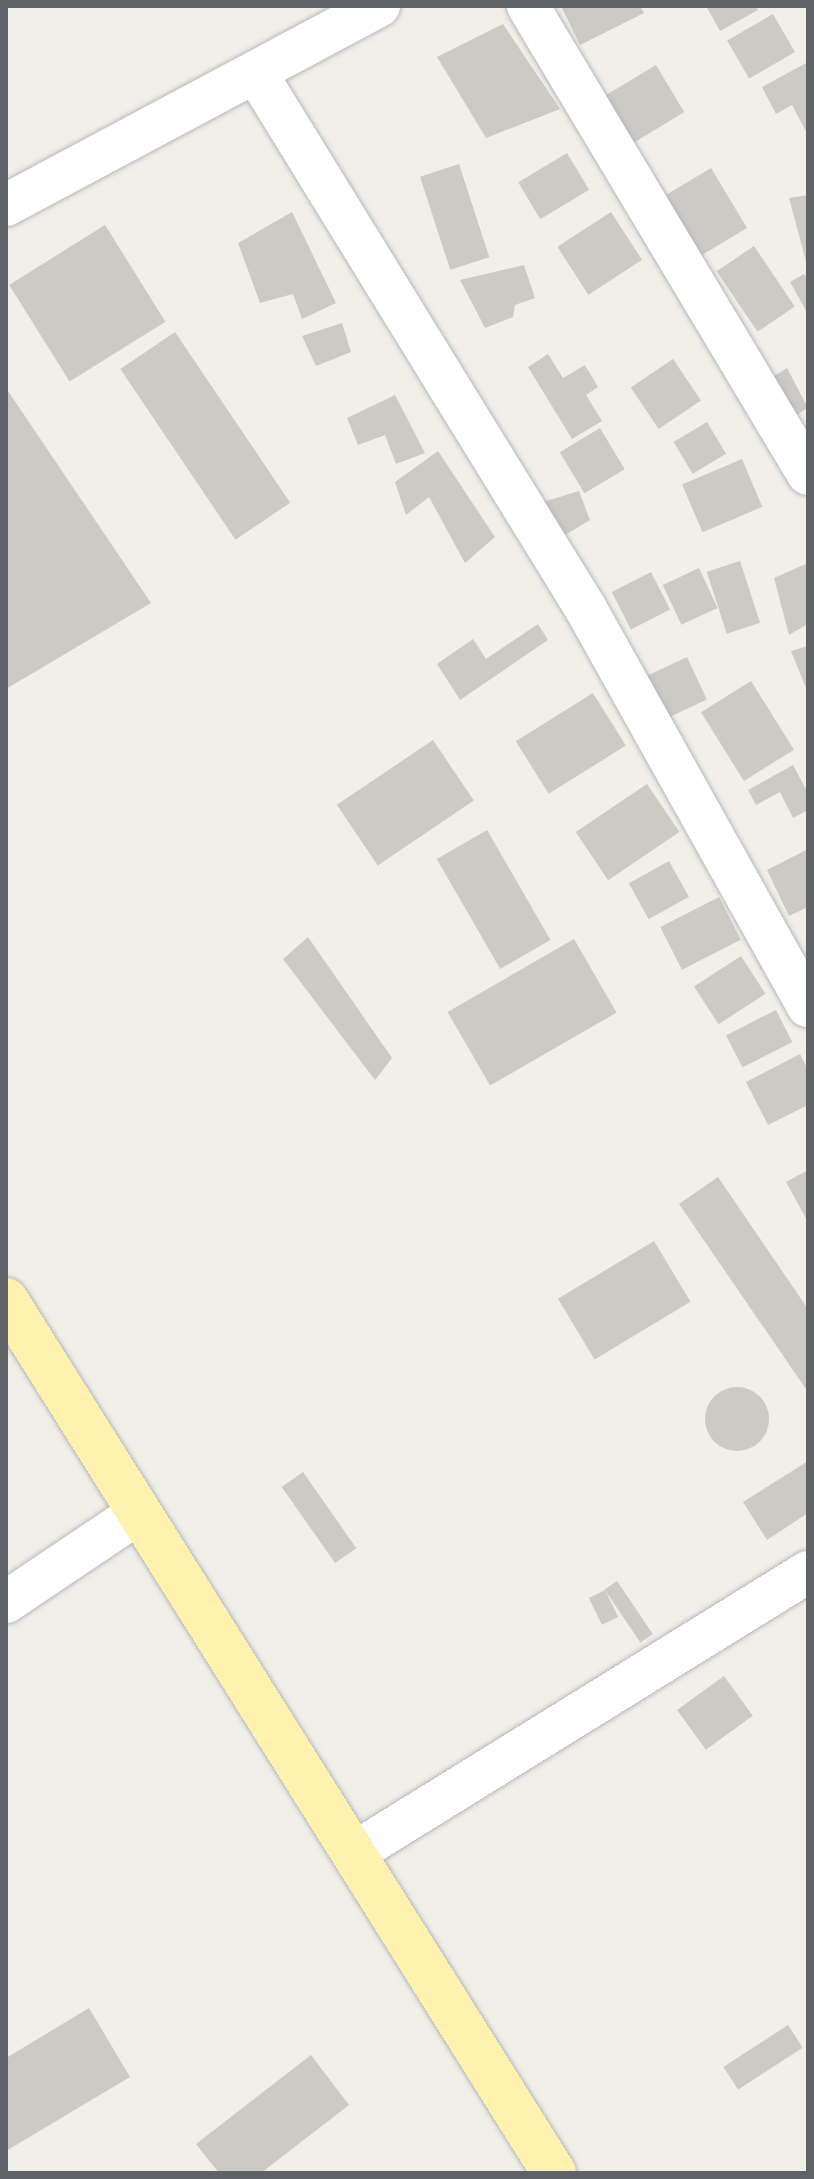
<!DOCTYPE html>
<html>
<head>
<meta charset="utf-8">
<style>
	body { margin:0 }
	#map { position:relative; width:814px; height:2179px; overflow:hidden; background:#f1efe8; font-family:"Source Sans 3",sans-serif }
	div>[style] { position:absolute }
	.building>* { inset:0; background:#cccac5; transform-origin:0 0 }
	.round { border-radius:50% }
	.roads { filter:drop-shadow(0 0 2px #b5b8bc) drop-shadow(0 0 2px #b5b8bc) }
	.minor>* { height:42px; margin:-21px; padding:0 21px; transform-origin:21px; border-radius:21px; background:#fff }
	.major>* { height:44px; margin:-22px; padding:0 22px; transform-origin:22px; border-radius:22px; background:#fff2af }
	span { translate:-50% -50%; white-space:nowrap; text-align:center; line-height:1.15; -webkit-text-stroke:7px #fff; paint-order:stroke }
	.frame { position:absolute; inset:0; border:8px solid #5f6368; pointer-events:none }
</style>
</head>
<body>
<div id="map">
	<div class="building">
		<div style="clip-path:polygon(561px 6px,640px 6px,644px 13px,580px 45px)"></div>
		<div style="clip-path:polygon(706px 6px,756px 6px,758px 10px,720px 31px)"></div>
		<div style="left:773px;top:14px;width:44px;height:53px;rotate:60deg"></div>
		<div style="clip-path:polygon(503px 24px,560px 109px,486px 138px,437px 57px)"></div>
		<div style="clip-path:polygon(808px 62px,808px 135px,792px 105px,776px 114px,762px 87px)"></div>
		<div style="left:656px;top:65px;width:55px;height:66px;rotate:59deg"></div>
		<div style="left:567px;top:153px;width:43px;height:57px;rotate:59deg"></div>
		<div style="left:459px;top:164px;width:98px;height:41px;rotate:72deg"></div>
		<div style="left:711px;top:168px;width:70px;height:54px;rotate:59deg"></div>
		<div style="clip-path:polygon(808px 195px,808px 265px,807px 265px,789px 198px)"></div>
		<div style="clip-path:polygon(292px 212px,336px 303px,302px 319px,293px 294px,260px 303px,238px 243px)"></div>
		<div style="left:611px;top:212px;width:57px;height:64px;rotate:57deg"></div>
		<div style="left:105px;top:225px;width:114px;height:113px;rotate:58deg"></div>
		<div style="left:754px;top:246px;width:73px;height:45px;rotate:56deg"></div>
		<div style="clip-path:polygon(524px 265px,535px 298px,515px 305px,513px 317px,485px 328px,460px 280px)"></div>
		<div style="clip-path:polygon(804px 274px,808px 280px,808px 314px,790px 282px)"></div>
		<div style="clip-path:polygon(342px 323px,351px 352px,316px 366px,302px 336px)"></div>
		<div style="left:175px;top:332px;width:206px;height:66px;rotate:56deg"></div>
		<div style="clip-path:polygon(548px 354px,563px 378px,585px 365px,598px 387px,586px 395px,602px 421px,572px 439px,528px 367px)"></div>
		<div style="left:673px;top:359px;width:50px;height:51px;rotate:56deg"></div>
		<div style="clip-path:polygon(787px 368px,808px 408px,784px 422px,760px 385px)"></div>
		<div style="clip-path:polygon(6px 388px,151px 603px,6px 689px)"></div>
		<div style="clip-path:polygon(395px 395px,425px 453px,396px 464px,385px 435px,358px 445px,347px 418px)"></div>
		<div style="left:707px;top:422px;width:37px;height:39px;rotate:59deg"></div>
		<div style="left:600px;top:428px;width:48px;height:47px;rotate:59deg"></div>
		<div style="clip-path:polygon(438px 451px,495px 537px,465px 563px,429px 497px,406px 515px,395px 482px)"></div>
		<div style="left:742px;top:459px;width:52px;height:65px;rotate:67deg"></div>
		<div style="clip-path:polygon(579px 491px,590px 520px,557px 540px,540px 503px)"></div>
		<div style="left:740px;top:561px;width:65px;height:35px;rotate:72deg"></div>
		<div style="clip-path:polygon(808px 563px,808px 624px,789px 635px,774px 578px)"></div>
		<div style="left:699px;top:568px;width:44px;height:40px;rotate:65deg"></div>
		<div style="left:651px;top:572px;width:42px;height:44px;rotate:63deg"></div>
		<div style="clip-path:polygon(538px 624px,548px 640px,460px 700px,437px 664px,473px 639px,486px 659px)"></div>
		<div style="clip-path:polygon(808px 646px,808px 693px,791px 651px)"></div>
		<div style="left:687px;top:657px;width:47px;height:50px;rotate:65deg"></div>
		<div style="left:751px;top:681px;width:81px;height:59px;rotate:58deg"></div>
		<div style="left:593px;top:693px;width:62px;height:91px;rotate:58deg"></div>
		<div style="left:433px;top:740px;width:73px;height:116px;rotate:56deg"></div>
		<div style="clip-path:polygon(793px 765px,808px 793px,808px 810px,793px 818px,780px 792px,756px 805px,748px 790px)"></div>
		<div style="left:647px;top:784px;width:58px;height:86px;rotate:56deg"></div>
		<div style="left:487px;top:830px;width:127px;height:58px;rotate:60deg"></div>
		<div style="clip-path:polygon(808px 849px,808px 907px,789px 916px,767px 870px)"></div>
		<div style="left:669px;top:861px;width:41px;height:46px;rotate:61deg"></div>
		<div style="left:719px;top:897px;width:48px;height:66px;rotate:63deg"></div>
		<div style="clip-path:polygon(308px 937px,392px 1058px,375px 1080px,283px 959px)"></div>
		<div style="left:574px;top:939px;width:85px;height:146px;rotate:60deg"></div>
		<div style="left:741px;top:956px;width:45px;height:56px;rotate:57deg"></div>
		<div style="left:776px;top:1010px;width:36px;height:56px;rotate:63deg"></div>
		<div style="clip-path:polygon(800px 1054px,808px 1070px,808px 1105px,768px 1125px,746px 1082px)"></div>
		<div style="clip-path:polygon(808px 1170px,808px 1222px,786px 1182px)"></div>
		<div style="clip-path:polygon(718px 1177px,808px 1309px,808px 1392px,679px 1204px)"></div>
		<div style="left:654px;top:1241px;width:71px;height:112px;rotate:59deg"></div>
		<div class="round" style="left:705px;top:1387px;width:64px;height:64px"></div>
		<div style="clip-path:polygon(808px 1461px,808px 1513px,767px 1540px,743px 1502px)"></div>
		<div style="left:303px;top:1472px;width:93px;height:26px;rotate:55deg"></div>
		<div style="left:617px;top:1581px;width:64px;height:15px;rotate:56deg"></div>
		<div style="left:605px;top:1590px;width:30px;height:18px;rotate:64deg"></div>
		<div style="left:724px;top:1676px;width:49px;height:58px;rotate:54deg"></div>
		<div style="clip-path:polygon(89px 2008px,130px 2077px,6px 2151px,6px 2058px)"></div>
		<div style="left:788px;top:2025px;width:27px;height:77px;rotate:57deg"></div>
		<div style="clip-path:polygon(311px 2055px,349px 2105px,261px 2173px,219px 2173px,196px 2144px)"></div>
	</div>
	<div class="roads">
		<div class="minor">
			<div style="left:528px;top:6px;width:545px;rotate:59.11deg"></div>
			<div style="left:256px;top:73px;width:629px;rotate:58.38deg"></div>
			<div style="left:586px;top:609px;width:455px;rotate:60.8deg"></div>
			<div style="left:6px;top:205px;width:423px;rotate:-28.1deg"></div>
			<div style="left:6px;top:1602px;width:161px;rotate:-33.9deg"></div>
			<div style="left:354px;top:1853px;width:534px;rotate:-31.76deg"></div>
		</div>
		<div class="major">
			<div style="left:6px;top:1300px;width:1031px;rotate:57.88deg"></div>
		</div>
	</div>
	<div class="frame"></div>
</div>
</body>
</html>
